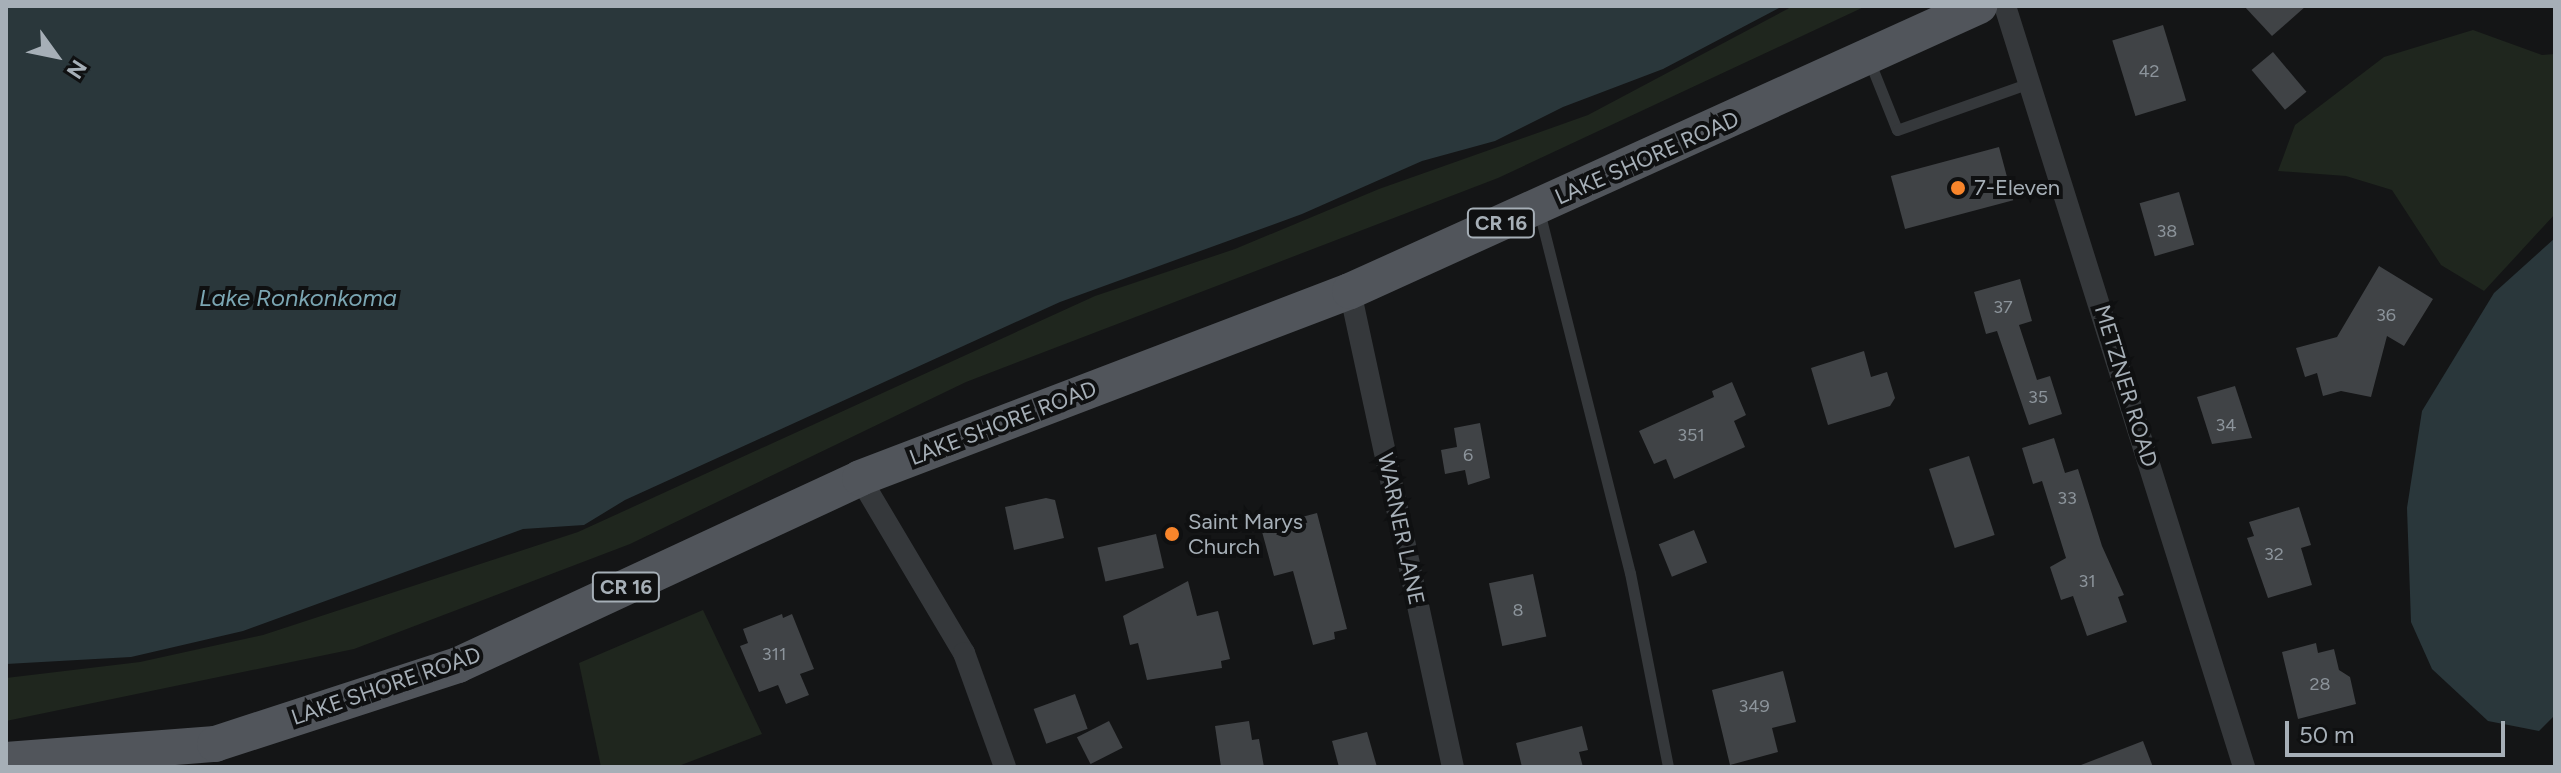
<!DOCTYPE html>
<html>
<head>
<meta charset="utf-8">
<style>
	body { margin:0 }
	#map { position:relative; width:2561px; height:773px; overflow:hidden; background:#141516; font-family:Figtree,sans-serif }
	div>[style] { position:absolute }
	.green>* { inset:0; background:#1f261e }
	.water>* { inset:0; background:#2a373b }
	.building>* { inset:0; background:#404346; transform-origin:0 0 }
	.lane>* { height:11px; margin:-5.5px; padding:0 5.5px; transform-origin:5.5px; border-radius:5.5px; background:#35383b }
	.street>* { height:22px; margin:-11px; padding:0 11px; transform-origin:11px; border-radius:11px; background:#35383b }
	.primary>* { height:36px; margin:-18px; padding:0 18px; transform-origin:18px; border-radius:18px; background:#51555b }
	.dots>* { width:22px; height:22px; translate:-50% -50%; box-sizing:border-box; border:4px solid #0f1011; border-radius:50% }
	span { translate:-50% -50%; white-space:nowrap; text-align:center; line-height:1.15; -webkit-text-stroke:8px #0f1011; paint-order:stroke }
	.number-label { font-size:18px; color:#8c949b }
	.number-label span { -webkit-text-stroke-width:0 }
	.shield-label span { padding:2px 6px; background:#0f1011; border:2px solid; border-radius:6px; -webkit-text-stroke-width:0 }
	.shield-label { font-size:20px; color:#a6afb7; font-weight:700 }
	.street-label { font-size:22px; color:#a6afb7 }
	.poi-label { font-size:22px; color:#a6afb7 }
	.left { translate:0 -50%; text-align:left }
	.water-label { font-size:24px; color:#7ba6b3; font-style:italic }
	.frame { position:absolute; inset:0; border:8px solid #a6afb7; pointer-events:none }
	.north { position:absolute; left:16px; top:16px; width:80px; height:80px; -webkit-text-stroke:6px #0f1011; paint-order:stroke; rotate:123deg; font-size:22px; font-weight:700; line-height:32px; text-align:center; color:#a6afb7 }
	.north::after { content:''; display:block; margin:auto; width:28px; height:36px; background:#a6afb7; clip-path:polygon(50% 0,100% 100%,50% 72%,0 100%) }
	.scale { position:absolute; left:2285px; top:721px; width:220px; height:36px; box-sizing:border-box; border:4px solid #a6afb7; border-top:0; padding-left:10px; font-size:24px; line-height:28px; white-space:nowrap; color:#a6afb7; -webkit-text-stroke:6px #0f1011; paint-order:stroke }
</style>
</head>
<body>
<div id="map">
	<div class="green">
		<div style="clip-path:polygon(1793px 6px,1866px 6px,1498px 178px,966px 382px,630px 544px,354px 649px,6px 721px,6px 678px,140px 662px,263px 635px,578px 532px,1095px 296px,1235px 249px,1379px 189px,1588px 115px)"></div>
		<div style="clip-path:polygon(2473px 30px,2542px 55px,2555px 54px,2555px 214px,2484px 291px,2441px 265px,2392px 190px,2346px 176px,2278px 171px,2295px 125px,2384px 57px)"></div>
		<div style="clip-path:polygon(703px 610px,762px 734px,676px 767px,601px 767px,579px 663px)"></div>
	</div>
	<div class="water">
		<div style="clip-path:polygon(6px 6px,1783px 6px,1663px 69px,1563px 107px,1495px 141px,1422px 161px,1302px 214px,1060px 302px,625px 500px,584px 525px,523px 529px,243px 631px,131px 657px,6px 664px)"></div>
		<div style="clip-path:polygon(2555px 238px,2555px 715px,2539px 731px,2488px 721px,2432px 669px,2411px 622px,2407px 508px,2422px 411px,2494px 293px)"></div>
	</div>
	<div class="building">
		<div style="clip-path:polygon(2244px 6px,2306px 6px,2272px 36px)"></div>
		<div style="left:2163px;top:25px;width:79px;height:53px;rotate:73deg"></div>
		<div style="left:2273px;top:52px;width:52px;height:28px;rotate:50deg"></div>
		<div style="left:1999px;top:147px;width:55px;height:112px;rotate:75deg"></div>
		<div style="left:2179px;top:192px;width:55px;height:41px;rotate:74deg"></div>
		<div style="clip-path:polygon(2379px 266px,2433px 299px,2404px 346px,2387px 336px,2371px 397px,2341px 391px,2323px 396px,2317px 373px,2305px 377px,2296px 348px,2337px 337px)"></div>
		<div style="clip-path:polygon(2020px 279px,2032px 321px,2019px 325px,2037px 380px,2050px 376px,2062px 414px,2029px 425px,1997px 331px,1986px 334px,1974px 292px)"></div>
		<div style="clip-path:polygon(1864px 351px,1871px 377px,1887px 372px,1895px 398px,1890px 406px,1828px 425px,1811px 368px)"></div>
		<div style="clip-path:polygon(1732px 382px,1746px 415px,1734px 421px,1745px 447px,1674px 479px,1666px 459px,1654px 464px,1639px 431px,1714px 397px,1712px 391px)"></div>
		<div style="clip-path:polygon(2235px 386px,2252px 438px,2212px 444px,2197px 397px)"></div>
		<div style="clip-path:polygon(1480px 423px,1490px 478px,1468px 485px,1465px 470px,1445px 474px,1441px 450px,1457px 447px,1454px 428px)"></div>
		<div style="clip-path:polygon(2054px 438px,2065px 473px,2078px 469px,2102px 546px,2124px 595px,2118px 597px,2127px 622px,2087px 636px,2073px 596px,2061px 600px,2050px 567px,2066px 558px,2042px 481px,2033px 484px,2022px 448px)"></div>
		<div style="left:1969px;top:456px;width:83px;height:42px;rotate:72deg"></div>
		<div style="clip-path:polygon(1046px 498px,1055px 500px,1064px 538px,1014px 550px,1005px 507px)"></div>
		<div style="clip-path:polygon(2299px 507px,2311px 545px,2301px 548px,2312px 585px,2268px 598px,2247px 538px,2254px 536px,2249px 522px)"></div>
		<div style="clip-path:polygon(1317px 513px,1347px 629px,1334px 632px,1335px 639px,1313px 645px,1293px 571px,1274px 576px,1261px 528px)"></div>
		<div style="left:1694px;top:530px;width:35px;height:38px;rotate:68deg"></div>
		<div style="left:1156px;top:534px;width:35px;height:60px;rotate:77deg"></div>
		<div style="left:1533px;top:574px;width:64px;height:45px;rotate:78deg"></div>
		<div style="clip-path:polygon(1188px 581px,1197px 616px,1218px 611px,1230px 659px,1221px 661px,1222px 668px,1147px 680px,1138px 643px,1130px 645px,1123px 616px)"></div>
		<div style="clip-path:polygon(782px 614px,783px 618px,792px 614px,814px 669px,800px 674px,809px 695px,786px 704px,778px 685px,759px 692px,740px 646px,748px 643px,743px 629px)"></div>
		<div style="clip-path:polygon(2316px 643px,2318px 653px,2334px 649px,2339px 670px,2350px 677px,2356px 704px,2298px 719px,2282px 652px)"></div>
		<div style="clip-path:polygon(1783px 671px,1796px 722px,1772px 728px,1778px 752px,1730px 765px,1712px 690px)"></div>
		<div style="left:1075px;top:694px;width:37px;height:44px;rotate:70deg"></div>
		<div style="left:1109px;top:721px;width:30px;height:36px;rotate:63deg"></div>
		<div style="clip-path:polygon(1249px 721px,1252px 740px,1259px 739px,1264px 767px,1221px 767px,1215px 726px)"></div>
		<div style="clip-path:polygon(1582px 726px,1588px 750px,1579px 752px,1583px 767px,1522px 767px,1516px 743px)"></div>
		<div style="clip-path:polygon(1367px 732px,1377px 767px,1339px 767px,1332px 741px)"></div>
		<div style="clip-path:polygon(2143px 741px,2153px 767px,2082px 767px,2081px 765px)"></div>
	</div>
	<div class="lane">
		<div style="left:1869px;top:60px;width:75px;rotate:68.2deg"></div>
		<div style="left:1897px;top:130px;width:141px;rotate:-19.5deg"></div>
		<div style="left:1539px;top:211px;width:373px;rotate:75.9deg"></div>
		<div style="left:1630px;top:573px;width:198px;rotate:78.9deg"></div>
	</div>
	<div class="street">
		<div style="left:2005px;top:6px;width:798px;rotate:72.56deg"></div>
		<div style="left:1350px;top:291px;width:487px;rotate:77.8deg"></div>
		<div style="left:860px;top:478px;width:204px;rotate:59.3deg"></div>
		<div style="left:964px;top:653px;width:121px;rotate:70.2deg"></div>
	</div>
	<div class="primary">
		<div style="left:6px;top:760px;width:210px;rotate:-4.4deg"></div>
		<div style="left:215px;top:744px;width:256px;rotate:-18deg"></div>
		<div style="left:458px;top:665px;width:443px;rotate:-24.9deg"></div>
		<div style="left:860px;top:478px;width:524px;rotate:-20.89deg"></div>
		<div style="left:1350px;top:291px;width:691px;rotate:-24.38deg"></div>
	</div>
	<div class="dots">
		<div style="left:1958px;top:188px;background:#f8852b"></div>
		<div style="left:1172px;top:534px;background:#f8852b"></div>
	</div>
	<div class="number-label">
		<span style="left:2149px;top:71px">42</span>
		<span style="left:2167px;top:231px">38</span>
		<span style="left:2003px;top:307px">37</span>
		<span style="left:2386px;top:315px">36</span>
		<span style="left:2038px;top:397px">35</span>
		<span style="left:2226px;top:425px">34</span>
		<span style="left:1691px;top:435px">351</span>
		<span style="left:1468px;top:455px">6</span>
		<span style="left:2067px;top:498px">33</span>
		<span style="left:2274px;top:554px">32</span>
		<span style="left:2087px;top:581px">31</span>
		<span style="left:1518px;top:610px">8</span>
		<span style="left:774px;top:654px">311</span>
		<span style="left:2320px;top:684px">28</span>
		<span style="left:1754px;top:706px">349</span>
	</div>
	<div class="shield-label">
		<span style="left:1501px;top:223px">CR 16</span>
		<span style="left:626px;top:587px">CR 16</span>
	</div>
	<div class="street-label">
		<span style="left:1647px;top:158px;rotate:-24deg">LAKE SHORE ROAD</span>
		<span style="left:2126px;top:386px;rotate:73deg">METZNER ROAD</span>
		<span style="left:1003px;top:423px;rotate:-21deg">LAKE SHORE ROAD</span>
		<span style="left:1401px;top:529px;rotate:78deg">WARNER LANE</span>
		<span style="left:386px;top:686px;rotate:-19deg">LAKE SHORE ROAD</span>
	</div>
	<div class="poi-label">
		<span class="left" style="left:1974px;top:188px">7-Eleven</span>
		<span class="left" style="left:1188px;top:534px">Saint Marys<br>Church</span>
	</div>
	<div class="water-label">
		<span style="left:298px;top:298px">Lake Ronkonkoma</span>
	</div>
	<div class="frame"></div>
	<div class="north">N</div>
	<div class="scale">50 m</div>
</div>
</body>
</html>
